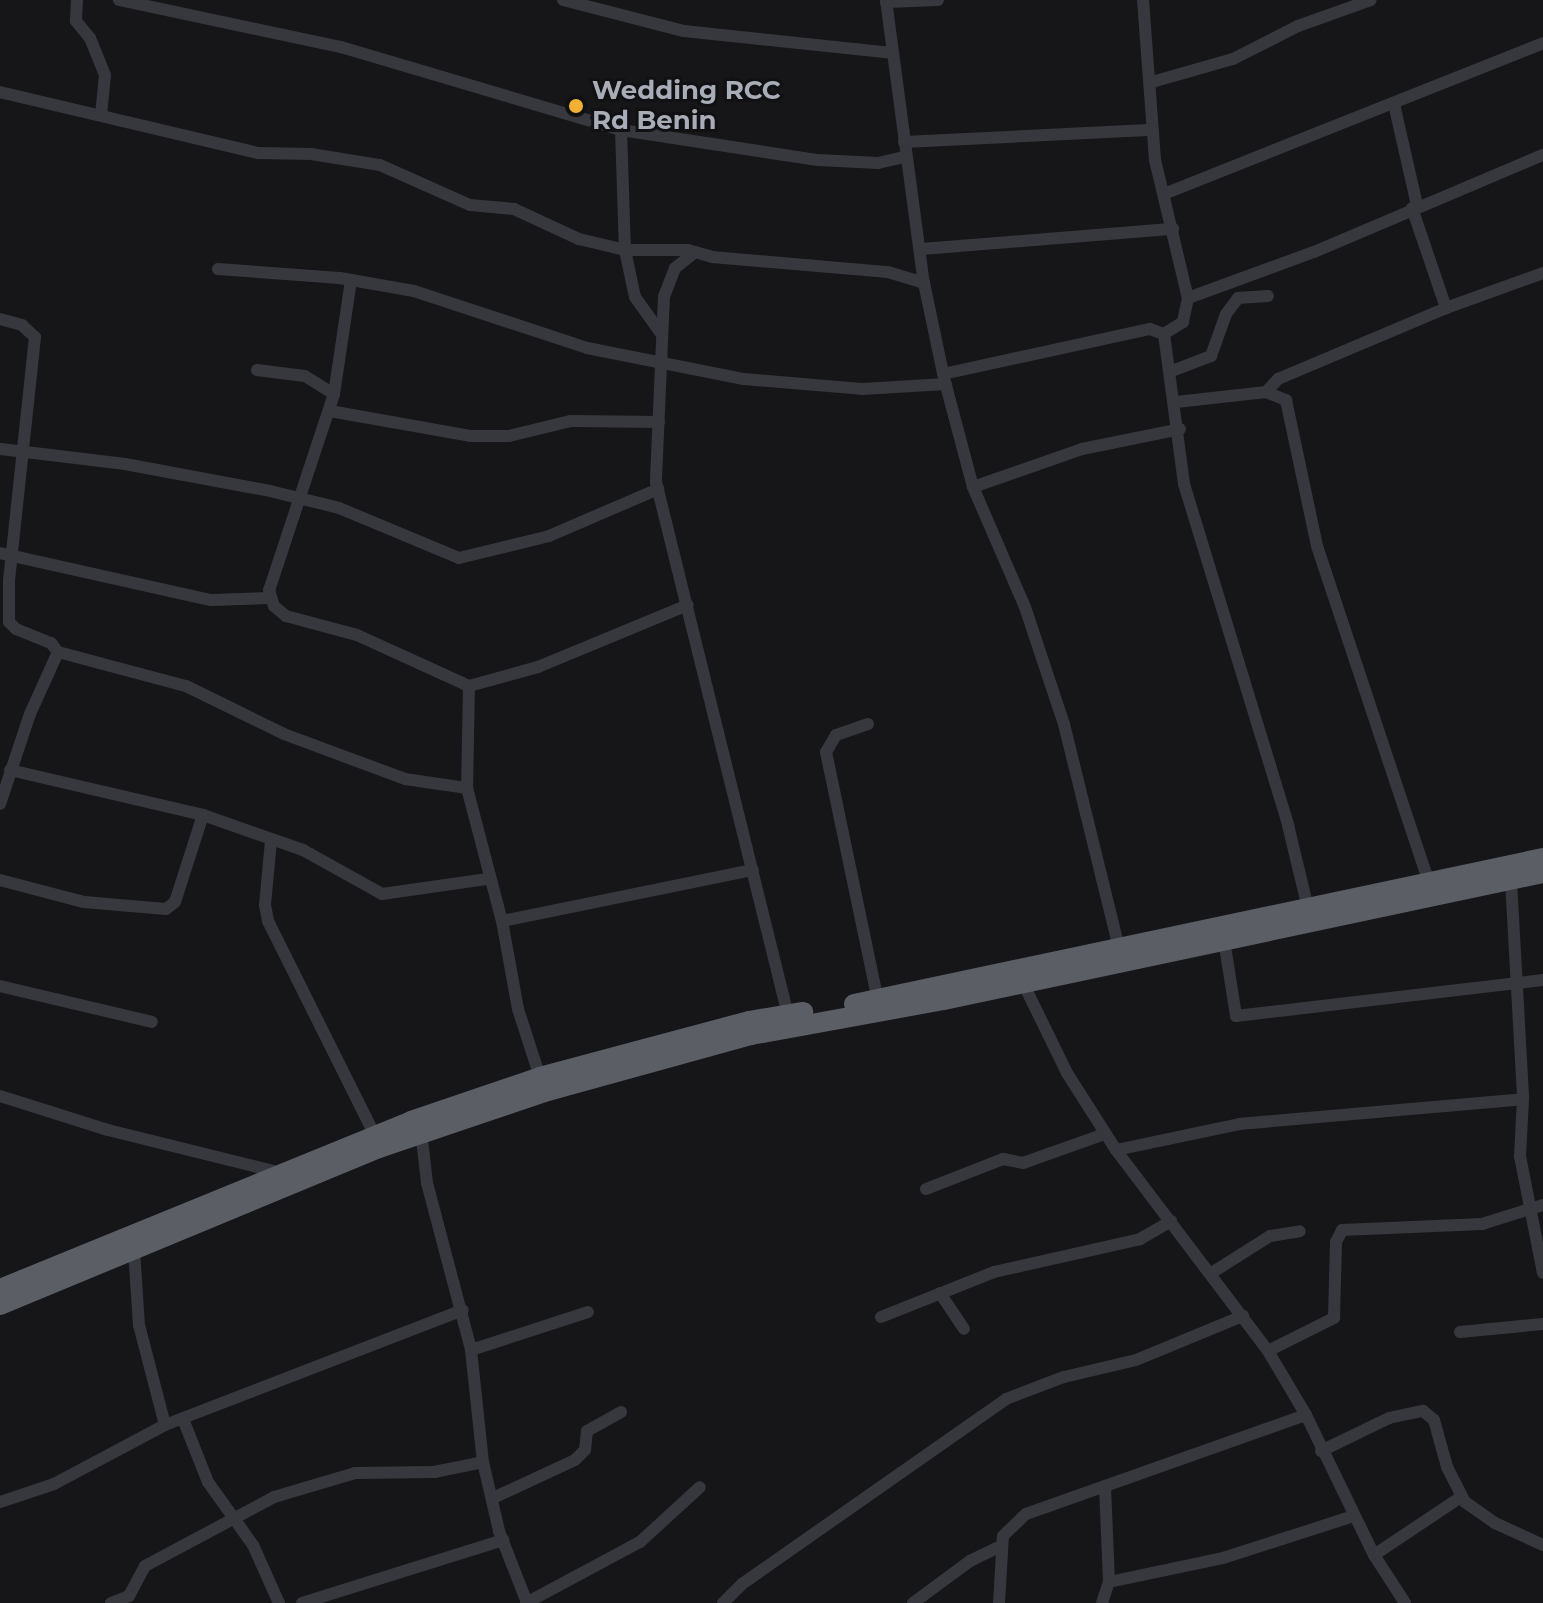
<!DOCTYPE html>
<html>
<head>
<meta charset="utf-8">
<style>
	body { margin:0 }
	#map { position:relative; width:1543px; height:1603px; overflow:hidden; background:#161618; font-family:Montserrat,sans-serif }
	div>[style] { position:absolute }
	.minor>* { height:12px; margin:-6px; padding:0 6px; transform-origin:6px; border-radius:6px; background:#37383d }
	.trunk>* { height:20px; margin:-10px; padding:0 10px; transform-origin:10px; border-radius:10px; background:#5b5e65 }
	.dots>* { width:22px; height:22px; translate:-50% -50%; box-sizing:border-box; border:4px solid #111113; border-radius:50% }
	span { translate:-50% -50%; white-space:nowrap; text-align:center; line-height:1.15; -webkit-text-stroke:6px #111113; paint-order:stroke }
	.poi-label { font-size:26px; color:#a8adb8; font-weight:700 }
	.left { translate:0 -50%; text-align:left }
</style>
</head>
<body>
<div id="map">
	<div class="minor">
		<div style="left:77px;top:0;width:21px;rotate:93deg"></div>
		<div style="left:76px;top:21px;width:22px;rotate:51deg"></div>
		<div style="left:90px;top:38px;width:40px;rotate:68deg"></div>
		<div style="left:105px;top:75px;width:40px;rotate:95.7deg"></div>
		<div style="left:119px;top:0;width:227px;rotate:12deg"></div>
		<div style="left:341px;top:47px;width:292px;rotate:16.5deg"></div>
		<div style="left:621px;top:130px;width:199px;rotate:8.7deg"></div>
		<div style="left:818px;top:160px;width:60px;rotate:2.9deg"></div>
		<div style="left:878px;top:163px;width:28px;rotate:-13deg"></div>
		<div style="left:563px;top:0;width:125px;rotate:14.4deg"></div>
		<div style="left:684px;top:31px;width:209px;rotate:6deg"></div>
		<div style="left:886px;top:0;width:286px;rotate:82.4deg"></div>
		<div style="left:924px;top:283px;width:97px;rotate:78.1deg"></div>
		<div style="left:944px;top:378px;width:113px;rotate:75.1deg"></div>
		<div style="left:973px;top:487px;width:131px;rotate:66.6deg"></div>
		<div style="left:1025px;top:607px;width:123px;rotate:71.6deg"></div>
		<div style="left:1064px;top:724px;width:231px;rotate:76.2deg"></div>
		<div style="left:1143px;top:0;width:160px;rotate:85.7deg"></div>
		<div style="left:1155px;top:160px;width:142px;rotate:76.6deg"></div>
		<div style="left:1188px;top:298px;width:25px;rotate:102deg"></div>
		<div style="left:1183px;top:322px;width:22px;rotate:148deg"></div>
		<div style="left:886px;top:2px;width:52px;rotate:-2.2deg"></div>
		<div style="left:1152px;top:82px;width:84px;rotate:-15.9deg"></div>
		<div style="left:1233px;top:59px;width:73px;rotate:-26.9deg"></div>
		<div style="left:1298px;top:26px;width:77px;rotate:-19.6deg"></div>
		<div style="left:0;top:92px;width:266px;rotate:13.3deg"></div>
		<div style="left:259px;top:153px;width:52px;rotate:1.1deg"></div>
		<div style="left:311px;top:154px;width:70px;rotate:9.1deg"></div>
		<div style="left:380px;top:165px;width:98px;rotate:24deg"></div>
		<div style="left:470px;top:205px;width:44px;rotate:5.2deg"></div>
		<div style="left:514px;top:209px;width:72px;rotate:24.8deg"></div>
		<div style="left:579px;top:239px;width:47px;rotate:13.4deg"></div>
		<div style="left:625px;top:250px;width:63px"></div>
		<div style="left:688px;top:250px;width:25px;rotate:16deg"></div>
		<div style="left:712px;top:257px;width:177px;rotate:4.9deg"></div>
		<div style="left:888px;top:272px;width:38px;rotate:17deg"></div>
		<div style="left:1394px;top:104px;width:104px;rotate:77.2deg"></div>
		<div style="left:621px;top:130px;width:120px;rotate:88.1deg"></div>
		<div style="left:625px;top:250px;width:48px;rotate:78deg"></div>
		<div style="left:635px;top:297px;width:43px;rotate:54.5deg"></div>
		<div style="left:904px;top:142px;width:249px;rotate:-2.8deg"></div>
		<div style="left:1164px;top:194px;width:408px;rotate:-21.7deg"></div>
		<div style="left:1412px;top:208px;width:106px;rotate:71.2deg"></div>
		<div style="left:1446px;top:308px;width:103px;rotate:-19.8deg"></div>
		<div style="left:922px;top:249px;width:252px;rotate:-4.6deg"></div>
		<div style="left:695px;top:252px;width:26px;rotate:141deg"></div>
		<div style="left:675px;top:268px;width:30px;rotate:111deg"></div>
		<div style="left:664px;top:296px;width:186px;rotate:92.5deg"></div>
		<div style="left:656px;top:482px;width:549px;rotate:76.09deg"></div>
		<div style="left:218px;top:269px;width:122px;rotate:4.2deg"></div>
		<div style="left:340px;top:278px;width:75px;rotate:10deg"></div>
		<div style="left:414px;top:291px;width:182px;rotate:18.2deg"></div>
		<div style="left:587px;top:348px;width:160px;rotate:11.2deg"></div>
		<div style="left:744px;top:379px;width:118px;rotate:4.8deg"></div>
		<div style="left:862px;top:389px;width:84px;rotate:-3.4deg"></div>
		<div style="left:1188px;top:298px;width:134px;rotate:-20.1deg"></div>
		<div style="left:1314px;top:252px;width:249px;rotate:-23deg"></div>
		<div style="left:0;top:319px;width:23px;rotate:15deg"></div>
		<div style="left:22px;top:325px;width:18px;rotate:43deg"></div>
		<div style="left:35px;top:337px;width:246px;rotate:96.1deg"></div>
		<div style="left:9px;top:582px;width:40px;rotate:90deg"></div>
		<div style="left:9px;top:622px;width:10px;rotate:45deg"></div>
		<div style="left:16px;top:629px;width:38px;rotate:22deg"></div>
		<div style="left:51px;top:643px;width:11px;rotate:52deg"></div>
		<div style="left:58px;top:652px;width:132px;rotate:14.9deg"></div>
		<div style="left:186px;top:686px;width:109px;rotate:26.1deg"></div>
		<div style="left:284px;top:734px;width:129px;rotate:20.4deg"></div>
		<div style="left:405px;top:779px;width:63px;rotate:8.3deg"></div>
		<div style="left:257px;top:370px;width:48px;rotate:7.1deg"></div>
		<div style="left:305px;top:376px;width:34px;rotate:32deg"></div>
		<div style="left:334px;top:394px;width:206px;rotate:108.3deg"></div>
		<div style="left:269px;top:590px;width:17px;rotate:73deg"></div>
		<div style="left:274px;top:606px;width:16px;rotate:40deg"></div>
		<div style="left:286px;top:616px;width:73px;rotate:15deg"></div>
		<div style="left:357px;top:635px;width:123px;rotate:24.5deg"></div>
		<div style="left:469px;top:686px;width:72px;rotate:-15.4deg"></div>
		<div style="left:538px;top:667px;width:162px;rotate:-22.5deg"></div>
		<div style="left:1172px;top:371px;width:42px;rotate:-21deg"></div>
		<div style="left:1211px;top:356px;width:45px;rotate:-70.3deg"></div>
		<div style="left:1226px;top:314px;width:20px;rotate:-53deg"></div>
		<div style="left:1238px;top:298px;width:30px;rotate:-4deg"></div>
		<div style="left:943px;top:374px;width:212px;rotate:-12.3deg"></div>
		<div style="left:1150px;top:329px;width:15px;rotate:20deg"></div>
		<div style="left:1164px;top:334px;width:151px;rotate:82.4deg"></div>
		<div style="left:1184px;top:484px;width:357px;rotate:73deg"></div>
		<div style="left:1288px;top:825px;width:85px;rotate:76.5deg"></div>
		<div style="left:1266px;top:392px;width:18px;rotate:-47deg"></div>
		<div style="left:1278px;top:379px;width:182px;rotate:-22.9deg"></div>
		<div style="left:334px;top:394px;width:115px;rotate:-81.5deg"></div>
		<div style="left:1176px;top:402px;width:91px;rotate:-6.3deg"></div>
		<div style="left:1266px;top:392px;width:22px;rotate:22deg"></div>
		<div style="left:1286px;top:400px;width:149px;rotate:78deg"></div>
		<div style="left:1317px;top:546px;width:354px;rotate:71.6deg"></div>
		<div style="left:330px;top:411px;width:142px;rotate:10.1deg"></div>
		<div style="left:470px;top:436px;width:39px"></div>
		<div style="left:509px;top:436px;width:64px;rotate:-13.6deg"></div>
		<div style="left:571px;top:421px;width:88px;rotate:0.7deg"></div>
		<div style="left:1px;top:449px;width:125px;rotate:6.9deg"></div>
		<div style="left:125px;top:464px;width:147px;rotate:10.5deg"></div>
		<div style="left:270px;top:491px;width:71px;rotate:13.8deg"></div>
		<div style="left:339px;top:508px;width:130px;rotate:22.6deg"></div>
		<div style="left:459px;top:558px;width:93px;rotate:-13.7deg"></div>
		<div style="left:549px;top:536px;width:119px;rotate:-23.3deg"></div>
		<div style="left:973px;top:487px;width:115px;rotate:-19.2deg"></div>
		<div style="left:1082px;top:449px;width:100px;rotate:-11.5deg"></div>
		<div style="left:0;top:553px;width:216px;rotate:12.6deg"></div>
		<div style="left:211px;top:600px;width:58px;rotate:-2deg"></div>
		<div style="left:469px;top:686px;width:102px;rotate:91.1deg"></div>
		<div style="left:467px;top:788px;width:138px;rotate:75.3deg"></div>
		<div style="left:502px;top:921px;width:89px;rotate:79.7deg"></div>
		<div style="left:518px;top:1009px;width:71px;rotate:72.1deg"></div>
		<div style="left:868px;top:724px;width:34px;rotate:161deg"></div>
		<div style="left:836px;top:735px;width:20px;rotate:120deg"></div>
		<div style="left:826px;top:752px;width:253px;rotate:78.2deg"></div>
		<div style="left:10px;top:770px;width:198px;rotate:13.1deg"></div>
		<div style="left:203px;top:815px;width:106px;rotate:19.3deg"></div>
		<div style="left:303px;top:850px;width:90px;rotate:29.1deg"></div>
		<div style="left:382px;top:894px;width:107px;rotate:-8.1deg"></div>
		<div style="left:0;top:804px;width:95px;rotate:-71.6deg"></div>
		<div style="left:30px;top:714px;width:68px;rotate:-65.7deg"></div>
		<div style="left:271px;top:841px;width:64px;rotate:95.4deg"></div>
		<div style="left:265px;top:905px;width:16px;rotate:79deg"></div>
		<div style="left:268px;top:921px;width:238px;rotate:63.5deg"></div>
		<div style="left:0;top:880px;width:87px;rotate:14.7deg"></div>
		<div style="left:84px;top:902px;width:82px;rotate:4.9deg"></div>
		<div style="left:166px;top:909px;width:11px;rotate:-38deg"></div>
		<div style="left:175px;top:902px;width:91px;rotate:-72.2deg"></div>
		<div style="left:1511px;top:881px;width:218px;rotate:86.8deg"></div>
		<div style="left:1523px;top:1099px;width:57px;rotate:93deg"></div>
		<div style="left:1520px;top:1156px;width:119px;rotate:78.9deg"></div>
		<div style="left:502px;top:921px;width:256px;rotate:-11.5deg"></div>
		<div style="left:1224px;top:940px;width:77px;rotate:81deg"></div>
		<div style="left:1236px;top:1016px;width:309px;rotate:-6.7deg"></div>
		<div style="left:1023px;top:983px;width:100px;rotate:63.9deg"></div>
		<div style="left:1067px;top:1073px;width:91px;rotate:57.5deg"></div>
		<div style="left:1116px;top:1150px;width:252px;rotate:52.9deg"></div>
		<div style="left:1268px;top:1351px;width:74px;rotate:59.3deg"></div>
		<div style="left:1306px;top:1415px;width:156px;rotate:64.1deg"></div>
		<div style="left:1374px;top:1555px;width:57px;rotate:57.1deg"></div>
		<div style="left:0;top:986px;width:156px;rotate:13.3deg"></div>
		<div style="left:0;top:1096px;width:113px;rotate:17.5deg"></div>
		<div style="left:108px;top:1130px;width:179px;rotate:13.9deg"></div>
		<div style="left:421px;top:1131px;width:52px;rotate:83.4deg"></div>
		<div style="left:427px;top:1183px;width:173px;rotate:75.2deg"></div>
		<div style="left:471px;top:1350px;width:113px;rotate:83.9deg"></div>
		<div style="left:483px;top:1462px;width:71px;rotate:76.9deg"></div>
		<div style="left:499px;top:1531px;width:77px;rotate:68.7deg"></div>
		<div style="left:1116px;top:1150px;width:126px;rotate:-11.9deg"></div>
		<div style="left:1239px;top:1124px;width:285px;rotate:-5deg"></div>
		<div style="left:926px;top:1189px;width:83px;rotate:-21.3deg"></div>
		<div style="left:1003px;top:1159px;width:20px;rotate:11deg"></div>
		<div style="left:1023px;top:1163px;width:87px;rotate:-19.5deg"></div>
		<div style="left:134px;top:1250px;width:75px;rotate:86.2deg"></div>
		<div style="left:139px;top:1325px;width:103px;rotate:75.4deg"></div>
		<div style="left:1213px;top:1272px;width:67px;rotate:-32.3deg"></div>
		<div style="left:1270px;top:1236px;width:30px;rotate:-9deg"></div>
		<div style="left:940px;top:1293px;width:43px;rotate:56.3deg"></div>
		<div style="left:881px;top:1317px;width:122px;rotate:-21.7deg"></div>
		<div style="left:994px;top:1272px;width:150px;rotate:-12.7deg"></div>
		<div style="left:1140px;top:1239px;width:36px;rotate:-30deg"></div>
		<div style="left:1460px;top:1332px;width:83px;rotate:-5.5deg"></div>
		<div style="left:471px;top:1350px;width:123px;rotate:-18deg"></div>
		<div style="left:1268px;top:1351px;width:74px;rotate:-26.6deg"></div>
		<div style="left:1334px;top:1318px;width:76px;rotate:-88.5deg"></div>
		<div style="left:1336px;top:1242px;width:13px;rotate:-63deg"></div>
		<div style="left:1342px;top:1230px;width:140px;rotate:-2.5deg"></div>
		<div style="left:1482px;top:1224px;width:64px;rotate:-17.3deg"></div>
		<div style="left:183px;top:1419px;width:68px;rotate:68.4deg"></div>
		<div style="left:208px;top:1482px;width:77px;rotate:54.5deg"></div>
		<div style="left:253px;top:1545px;width:64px;rotate:65.9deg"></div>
		<div style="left:1321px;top:1451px;width:76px;rotate:-25.9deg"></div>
		<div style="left:1389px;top:1418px;width:35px;rotate:-12deg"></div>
		<div style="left:1423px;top:1411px;width:14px;rotate:39deg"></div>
		<div style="left:1434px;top:1420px;width:49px;rotate:74.5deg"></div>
		<div style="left:1447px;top:1467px;width:39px;rotate:63deg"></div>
		<div style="left:1465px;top:1502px;width:37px;rotate:35deg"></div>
		<div style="left:1495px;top:1523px;width:53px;rotate:24.6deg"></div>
		<div style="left:493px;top:1498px;width:90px;rotate:-24.9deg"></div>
		<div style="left:575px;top:1460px;width:14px;rotate:-45deg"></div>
		<div style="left:585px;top:1450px;width:19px;rotate:-84deg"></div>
		<div style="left:587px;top:1431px;width:39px;rotate:-29deg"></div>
		<div style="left:0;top:1502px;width:57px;rotate:-18.4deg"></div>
		<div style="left:54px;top:1484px;width:126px;rotate:-28deg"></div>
		<div style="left:165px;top:1425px;width:319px;rotate:-21.1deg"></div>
		<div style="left:1374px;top:1555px;width:105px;rotate:-33.7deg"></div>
		<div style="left:1109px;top:1582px;width:116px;rotate:-11.9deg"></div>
		<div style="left:1223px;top:1558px;width:138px;rotate:-17.8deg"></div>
		<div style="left:111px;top:1603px;width:19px;rotate:-21deg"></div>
		<div style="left:129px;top:1596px;width:34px;rotate:-62deg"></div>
		<div style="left:145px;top:1566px;width:146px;rotate:-28.1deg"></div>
		<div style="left:274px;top:1497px;width:84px;rotate:-16.5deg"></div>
		<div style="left:355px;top:1473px;width:79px;rotate:-0.7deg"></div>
		<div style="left:434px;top:1472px;width:50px;rotate:-11.5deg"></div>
		<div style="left:302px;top:1603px;width:211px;rotate:-17.4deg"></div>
		<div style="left:526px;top:1603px;width:129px;rotate:-28.2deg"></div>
		<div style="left:640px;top:1542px;width:81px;rotate:-42.5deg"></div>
		<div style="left:723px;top:1603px;width:27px;rotate:-45deg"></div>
		<div style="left:742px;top:1584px;width:322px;rotate:-35deg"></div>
		<div style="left:1006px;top:1399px;width:62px;rotate:-20.8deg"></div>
		<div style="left:1064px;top:1377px;width:74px;rotate:-13.3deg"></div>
		<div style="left:1136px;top:1360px;width:116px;rotate:-22.4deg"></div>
		<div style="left:913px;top:1603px;width:71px;rotate:-36.4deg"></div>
		<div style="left:970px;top:1561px;width:34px;rotate:-26deg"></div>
		<div style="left:999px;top:1603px;width:67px;rotate:-86.6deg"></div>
		<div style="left:1003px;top:1536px;width:32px;rotate:-44deg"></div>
		<div style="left:1026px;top:1514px;width:297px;rotate:-19.5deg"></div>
		<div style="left:1102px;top:1603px;width:22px;rotate:-72deg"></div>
		<div style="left:1109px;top:1582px;width:96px;rotate:-92.4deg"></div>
	</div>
	<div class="trunk">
		<div style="left:854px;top:1004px;width:704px;rotate:-11.96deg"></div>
		<div style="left:0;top:1289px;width:444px;rotate:-22.2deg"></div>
		<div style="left:411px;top:1121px;width:136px;rotate:-18.8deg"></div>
		<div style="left:540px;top:1077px;width:216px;rotate:-15deg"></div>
		<div style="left:749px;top:1021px;width:55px;rotate:-9.5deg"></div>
		<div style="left:0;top:1305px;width:410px;rotate:-22.5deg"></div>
		<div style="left:379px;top:1148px;width:174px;rotate:-18.7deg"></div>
		<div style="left:544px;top:1092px;width:215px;rotate:-15.4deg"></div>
		<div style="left:751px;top:1035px;width:196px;rotate:-10.3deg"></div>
		<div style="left:944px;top:1000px;width:612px;rotate:-11.97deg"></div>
	</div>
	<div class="dots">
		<div style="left:576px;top:106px;background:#f2b134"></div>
	</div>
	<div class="poi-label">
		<span class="left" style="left:592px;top:106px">Wedding RCC<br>Rd Benin</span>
	</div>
</div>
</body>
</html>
